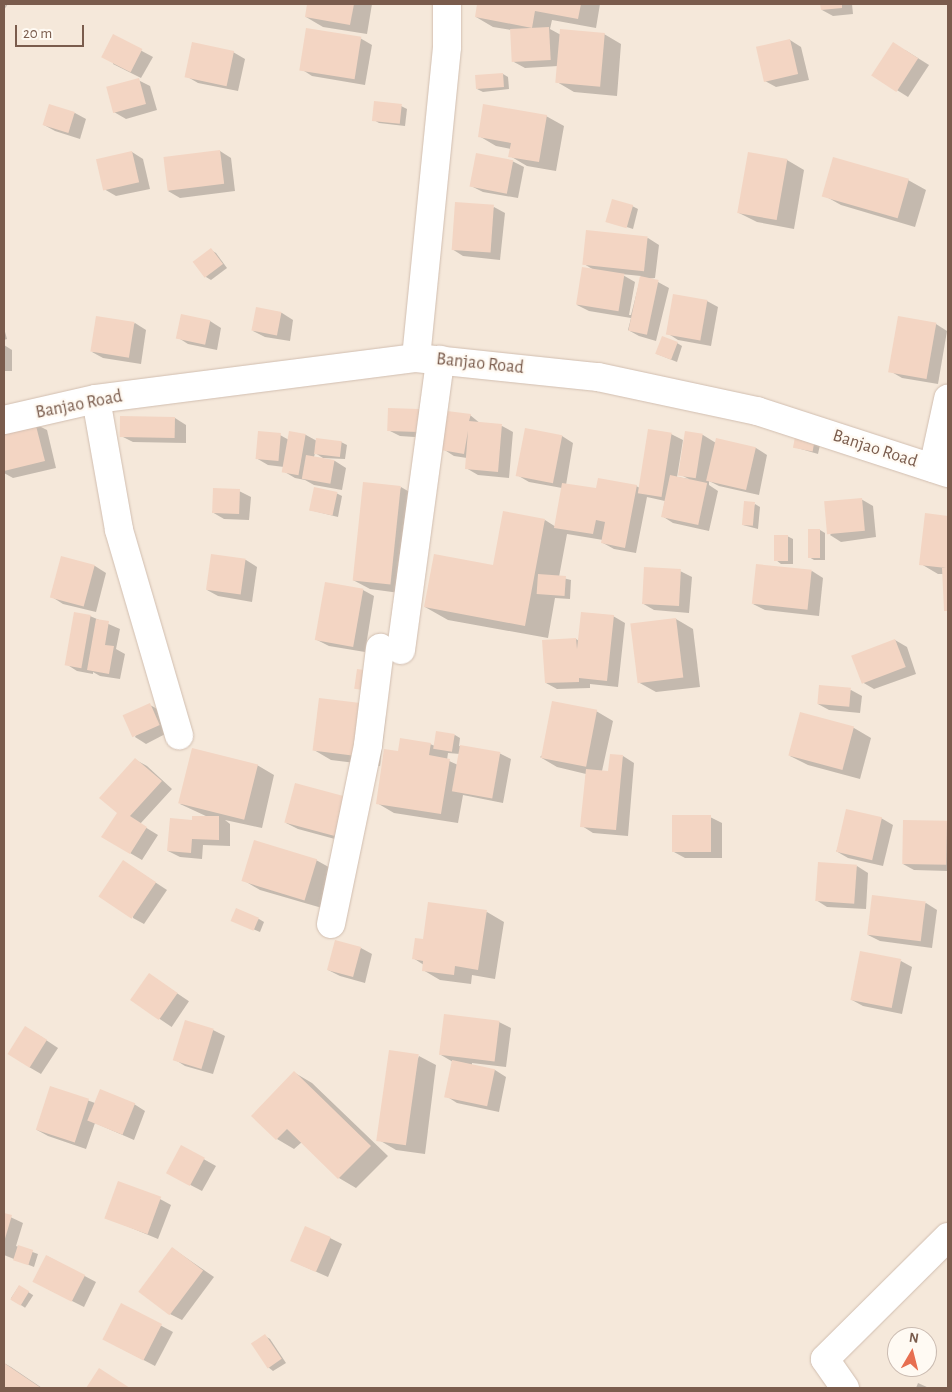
<!DOCTYPE html>
<html>
<head>
<meta charset="utf-8">
<style>
	body { margin:0 }
	#map { position:relative; width:952px; height:1392px; overflow:hidden; background:#fdf6ec; font-family:"Alegreya Sans",sans-serif }
	div>[style] { position:absolute }
	.residential>* { inset:0; background:#f5e8da }
	.shadow>* { inset:0; background:#0003; transform-origin:0 0 }
	.building>* { inset:0; background:#f3d5c3; transform-origin:0 0 }
	.roads { filter:drop-shadow(0 0 1px #d1beb0) drop-shadow(0 0 1px #d1beb0) }
	.minor>* { height:28px; margin:-14px; padding:0 14px; transform-origin:14px; border-radius:14px; background:#fff }
	span { translate:-50% -50%; white-space:nowrap; text-align:center; line-height:1.15; -webkit-text-stroke:4.5px #fffaf3; paint-order:stroke }
	.street-label { font-size:18px; color:#7a5c4d }
	.frame { position:absolute; inset:0; border:5px solid #7a5c4d; pointer-events:none }
	.north { position:absolute; left:887px; top:1327px; width:50px; height:50px; box-sizing:border-box; background:#fffaf3; border:1px solid #cabbb1; border-radius:50%; rotate:8deg; font-size:14px; font-weight:700; line-height:20px; text-align:center; color:#7a5c4d }
	.north::after { content:''; display:block; margin:auto; width:18px; height:22px; background:#e76f51; clip-path:polygon(50% 0,100% 100%,50% 72%,0 100%) }
	.scale { position:absolute; left:15px; top:25px; width:69px; height:22px; box-sizing:border-box; border:2px solid #7a5c4d; border-top:0; padding-left:6px; font-size:15px; line-height:18px; white-space:nowrap; color:#7a5c4d; -webkit-text-stroke:4px #fffaf3; paint-order:stroke }
</style>
</head>
<body>
<div id="map">
	<div class="residential">
		<div style="clip-path:polygon(evenodd,4px 4px,948px 4px,948px 1388px,4px 1388px,4px 4px,897px 1337px,927px 1337px,927px 1367px,897px 1367px,897px 1337px)"></div>
	</div>
	<div class="shadow">
		<div style="clip-path:polygon(4px 4px,8px 4px,4px 10px)"></div>
		<div style="clip-path:polygon(308px 4px,372px 4px,367px 34px,323px 27px,306px 17px)"></div>
		<div style="clip-path:polygon(479px 4px,600px 4px,596px 28px,552px 20px,550px 29px,561px 35px,604px 34px,621px 44px,617px 96px,574px 92px,557px 82px,558px 66px,525px 68px,514px 62px,511px 30px,493px 27px,476px 17px)"></div>
		<div style="clip-path:polygon(821px 4px,852px 4px,853px 14px,833px 16px,822px 10px)"></div>
		<div style="clip-path:polygon(114px 36px,153px 57px,141px 78px,113px 64px)"></div>
		<div style="clip-path:polygon(360px 38px,372px 45px,365px 85px,312px 76px,301px 69px)"></div>
		<div style="clip-path:polygon(790px 40px,801px 47px,809px 80px,776px 87px,765px 81px)"></div>
		<div style="clip-path:polygon(905px 50px,929px 65px,908px 97px,873px 75px)"></div>
		<div style="clip-path:polygon(233px 52px,245px 59px,238px 91px,198px 83px,186px 76px)"></div>
		<div style="clip-path:polygon(503px 74px,508px 77px,509px 89px,483px 92px,477px 89px)"></div>
		<div style="clip-path:polygon(138px 80px,150px 86px,157px 110px,126px 119px,114px 112px)"></div>
		<div style="clip-path:polygon(401px 106px,407px 109px,405px 126px,379px 123px,374px 120px)"></div>
		<div style="clip-path:polygon(75px 113px,86px 119px,80px 139px,55px 131px,44px 125px)"></div>
		<div style="clip-path:polygon(546px 116px,564px 126px,556px 171px,527px 166px,510px 156px,511px 149px,496px 146px,479px 136px)"></div>
		<div style="clip-path:polygon(220px 151px,231px 158px,235px 191px,180px 198px,168px 191px)"></div>
		<div style="clip-path:polygon(132px 152px,143px 159px,150px 189px,116px 196px,104px 189px)"></div>
		<div style="clip-path:polygon(787px 160px,804px 170px,794px 229px,757px 222px,739px 213px)"></div>
		<div style="clip-path:polygon(512px 161px,524px 167px,518px 198px,483px 192px,471px 186px)"></div>
		<div style="clip-path:polygon(908px 180px,926px 190px,915px 227px,841px 205px,823px 195px)"></div>
		<div style="clip-path:polygon(632px 206px,638px 209px,633px 229px,608px 221px)"></div>
		<div style="clip-path:polygon(494px 207px,505px 213px,500px 260px,463px 256px,452px 249px)"></div>
		<div style="clip-path:polygon(evenodd,648px 238px,659px 245px,655px 278px,646px 279px,658px 282px,669px 288px,656px 341px,639px 336px,628px 330px,631px 318px,589px 311px,577px 305px,594px 270px,584px 264px,648px 238px,621px 274px,641px 276px,631px 315px,629px 315px,635px 282px,621px 274px)"></div>
		<div style="clip-path:polygon(211px 250px,216px 253px,227px 268px,211px 280px,206px 277px)"></div>
		<div style="clip-path:polygon(707px 301px,718px 307px,711px 346px,678px 340px,667px 333px)"></div>
		<div style="clip-path:polygon(257px 309px,282px 313px,293px 320px,290px 341px,265px 337px,253px 331px)"></div>
		<div style="clip-path:polygon(182px 315px,210px 321px,221px 328px,217px 350px,188px 344px,177px 337px)"></div>
		<div style="clip-path:polygon(899px 318px,936px 324px,947px 331px,938px 384px,902px 378px,890px 371px)"></div>
		<div style="clip-path:polygon(135px 323px,146px 330px,141px 364px,103px 358px,92px 352px)"></div>
		<div style="clip-path:polygon(4px 328px,7px 339px,4px 340px)"></div>
		<div style="clip-path:polygon(677px 343px,682px 346px,677px 362px,657px 354px)"></div>
		<div style="clip-path:polygon(4px 345px,12px 350px,12px 371px,4px 371px)"></div>
		<div style="clip-path:polygon(419px 410px,430px 417px,429px 438px,400px 436px,388px 430px)"></div>
		<div style="clip-path:polygon(470px 415px,481px 424px,502px 426px,513px 432px,509px 478px,478px 475px,466px 468px,467px 458px,454px 456px,443px 449px)"></div>
		<div style="clip-path:polygon(175px 418px,186px 425px,186px 443px,133px 442px,121px 436px)"></div>
		<div style="clip-path:polygon(35px 424px,47px 430px,56px 468px,13px 478px,4px 473px,4px 432px)"></div>
		<div style="clip-path:polygon(290px 432px,306px 435px,317px 441px,341px 442px,347px 445px,345px 459px,323px 458px,315px 453px,314px 457px,335px 461px,346px 468px,342px 490px,314px 485px,305px 480px,295px 478px,283px 471px,284px 467px,268px 465px,256px 458px,280px 435px,289px 440px)"></div>
		<div style="clip-path:polygon(686px 433px,703px 435px,716px 443px,756px 448px,767px 455px,759px 495px,719px 486px,709px 481px,709px 485px,718px 491px,709px 531px,673px 523px,662px 516px,665px 501px,647px 497px,636px 553px,614px 549px,603px 543px,603px 540px,567px 534px,559px 577px,571px 580px,570px 599px,555px 598px,548px 638px,448px 620px,425px 607px,494px 566px,545px 520px,556px 527px,562px 488px,529px 482px,517px 475px,562px 436px,573px 443px,566px 485px,597px 490px,636px 486px,640px 488px,671px 434px,683px 440px,677px 477px,689px 479px,681px 475px)"></div>
		<div style="clip-path:polygon(821px 440px,818px 454px,794px 447px)"></div>
		<div style="clip-path:polygon(401px 487px,418px 497px,407px 594px,370px 589px,353px 580px)"></div>
		<div style="clip-path:polygon(239px 491px,251px 497px,249px 520px,224px 519px,212px 512px)"></div>
		<div style="clip-path:polygon(336px 493px,342px 496px,338px 517px,310px 510px)"></div>
		<div style="clip-path:polygon(861px 499px,873px 506px,876px 537px,841px 542px,830px 535px)"></div>
		<div style="clip-path:polygon(755px 504px,760px 507px,758px 529px,743px 525px)"></div>
		<div style="clip-path:polygon(926px 515px,948px 517px,948px 612px,946px 610px,944px 574px,938px 574px,921px 564px)"></div>
		<div style="clip-path:polygon(820px 530px,825px 533px,825px 560px,814px 560px,809px 557px)"></div>
		<div style="clip-path:polygon(787px 536px,793px 539px,793px 564px,781px 564px,776px 560px)"></div>
		<div style="clip-path:polygon(212px 555px,246px 560px,257px 567px,252px 602px,218px 596px,207px 590px)"></div>
		<div style="clip-path:polygon(62px 558px,95px 566px,106px 573px,96px 612px,63px 604px,52px 597px)"></div>
		<div style="clip-path:polygon(680px 571px,692px 577px,689px 613px,654px 610px,642px 603px)"></div>
		<div style="clip-path:polygon(812px 571px,823px 578px,819px 616px,765px 610px,753px 604px)"></div>
		<div style="clip-path:polygon(363px 590px,374px 596px,365px 652px,329px 646px,317px 640px)"></div>
		<div style="clip-path:polygon(90px 616px,120px 629px,116px 649px,125px 654px,120px 679px,100px 676px,93px 672px,93px 674px,77px 671px,66px 664px)"></div>
		<div style="clip-path:polygon(613px 616px,625px 623px,618px 687px,590px 684px,590px 688px,557px 689px,546px 683px,576px 639px,579px 641px)"></div>
		<div style="clip-path:polygon(676px 619px,693px 629px,700px 687px,656px 692px,638px 682px)"></div>
		<div style="clip-path:polygon(895px 640px,907px 647px,916px 674px,874px 689px,862px 682px)"></div>
		<div style="clip-path:polygon(851px 690px,862px 696px,860px 713px,829px 710px,818px 704px)"></div>
		<div style="clip-path:polygon(150px 705px,161px 711px,171px 731px,146px 744px,135px 737px)"></div>
		<div style="clip-path:polygon(369px 706px,386px 716px,380px 766px,331px 760px,314px 750px)"></div>
		<div style="clip-path:polygon(596px 711px,613px 721px,602px 771px,610px 772px,623px 756px,634px 763px,628px 836px,593px 833px,582px 826px,586px 774px,557px 767px,540px 757px)"></div>
		<div style="clip-path:polygon(801px 714px,854px 728px,871px 738px,860px 779px,808px 765px,790px 756px)"></div>
		<div style="clip-path:polygon(evenodd,455px 735px,460px 738px,459px 746px,499px 753px,511px 759px,503px 803px,463px 795px,458px 823px,394px 813px,377px 803px,399px 753px,430px 744px,435px 746px,455px 735px,448px 753px,460px 754px,458px 765px,447px 760px,448px 753px)"></div>
		<div style="clip-path:polygon(136px 760px,147px 766px,172px 789px,140px 824px,158px 835px,142px 860px,130px 853px,118px 813px)"></div>
		<div style="clip-path:polygon(257px 765px,274px 775px,262px 828px,225px 820px,230px 824px,230px 846px,203px 845px,202px 859px,180px 857px,168px 851px,193px 821px,208px 817px,180px 804px)"></div>
		<div style="clip-path:polygon(356px 804px,346px 842px,298px 829px,286px 823px)"></div>
		<div style="clip-path:polygon(710px 817px,722px 823px,722px 858px,685px 858px,674px 852px)"></div>
		<div style="clip-path:polygon(881px 818px,893px 825px,883px 866px,848px 858px,836px 851px)"></div>
		<div style="clip-path:polygon(947px 822px,948px 871px,914px 870px,903px 864px)"></div>
		<div style="clip-path:polygon(316px 860px,334px 870px,322px 908px,260px 890px,243px 880px)"></div>
		<div style="clip-path:polygon(857px 866px,868px 873px,866px 909px,827px 907px,816px 900px)"></div>
		<div style="clip-path:polygon(135px 869px,167px 890px,144px 924px,133px 918px)"></div>
		<div style="clip-path:polygon(926px 903px,937px 910px,932px 948px,880px 941px,868px 935px)"></div>
		<div style="clip-path:polygon(487px 912px,504px 922px,495px 979px,472px 975px,471px 984px,440px 980px,423px 970px,424px 965px,413px 958px,424px 941px)"></div>
		<div style="clip-path:polygon(259px 919px,264px 922px,260px 932px,238px 923px)"></div>
		<div style="clip-path:polygon(361px 948px,372px 954px,365px 983px,340px 976px,328px 970px)"></div>
		<div style="clip-path:polygon(901px 961px,912px 967px,902px 1014px,863px 1006px,852px 1000px)"></div>
		<div style="left:150px;top:975px;width:47px;height:31px;rotate:34deg"></div>
		<div style="clip-path:polygon(499px 1022px,511px 1028px,506px 1067px,472px 1063px,472px 1065px,495px 1070px,506px 1077px,499px 1112px,457px 1103px,446px 1096px,453px 1062px,441px 1055px)"></div>
		<div style="clip-path:polygon(213px 1030px,225px 1036px,213px 1074px,185px 1066px,174px 1059px)"></div>
		<div style="clip-path:polygon(37px 1034px,58px 1048px,41px 1074px,29px 1067px)"></div>
		<div style="clip-path:polygon(419px 1056px,436px 1065px,425px 1154px,396px 1150px,379px 1140px)"></div>
		<div style="clip-path:polygon(295px 1073px,312px 1083px,388px 1156px,356px 1188px,339px 1178px,302px 1142px,294px 1149px,277px 1139px)"></div>
		<div style="clip-path:polygon(51px 1087px,95px 1103px,134px 1104px,145px 1111px,134px 1140px,95px 1123px,86px 1149px,48px 1136px,37px 1130px)"></div>
		<div style="clip-path:polygon(182px 1147px,216px 1166px,202px 1191px,179px 1179px)"></div>
		<div style="clip-path:polygon(160px 1199px,171px 1205px,158px 1239px,105px 1217px)"></div>
		<div style="clip-path:polygon(4px 1214px,23px 1223px,16px 1246px,38px 1254px,34px 1267px,4px 1255px)"></div>
		<div style="clip-path:polygon(330px 1238px,342px 1244px,328px 1277px,292px 1261px)"></div>
		<div style="clip-path:polygon(172px 1248px,214px 1277px,182px 1320px,170px 1314px)"></div>
		<div style="clip-path:polygon(47px 1256px,96px 1282px,84px 1307px,46px 1288px)"></div>
		<div style="left:19px;top:1286px;width:17px;height:15px;rotate:33deg"></div>
		<div style="clip-path:polygon(122px 1305px,173px 1332px,155px 1366px,115px 1345px)"></div>
		<div style="clip-path:polygon(265px 1336px,270px 1339px,286px 1363px,273px 1371px,268px 1367px)"></div>
		<div style="clip-path:polygon(4px 1363px,11px 1367px,42px 1388px,4px 1388px)"></div>
		<div style="clip-path:polygon(918px 1383px,929px 1388px,916px 1388px)"></div>
	</div>
	<div class="building">
		<div style="clip-path:polygon(307px 4px,354px 4px,350px 25px,305px 17px)"></div>
		<div style="clip-path:polygon(477px 4px,581px 4px,578px 19px,535px 11px,532px 28px,475px 17px)"></div>
		<div style="clip-path:polygon(820px 4px,842px 4px,842px 8px,821px 10px)"></div>
		<div style="left:549px;top:27px;width:33px;height:39px;rotate:87deg"></div>
		<div style="left:306px;top:28px;width:56px;height:43px;rotate:9deg"></div>
		<div style="left:560px;top:29px;width:45px;height:54px;rotate:5deg"></div>
		<div style="left:113px;top:34px;width:33px;height:26px;rotate:27deg"></div>
		<div style="left:790px;top:39px;width:36px;height:35px;rotate:77deg"></div>
		<div style="left:192px;top:42px;width:43px;height:36px;rotate:12deg"></div>
		<div style="left:893px;top:42px;width:30px;height:40px;rotate:33deg"></div>
		<div style="left:503px;top:73px;width:14px;height:28px;rotate:86deg"></div>
		<div style="left:139px;top:78px;width:27px;height:34px;rotate:75deg"></div>
		<div style="left:374px;top:101px;width:28px;height:20px;rotate:6deg"></div>
		<div style="left:49px;top:104px;width:27px;height:22px;rotate:17deg"></div>
		<div style="clip-path:polygon(483px 104px,547px 115px,539px 162px,508px 157px,511px 143px,478px 137px)"></div>
		<div style="left:220px;top:150px;width:34px;height:57px;rotate:83deg"></div>
		<div style="left:132px;top:151px;width:32px;height:37px;rotate:77deg"></div>
		<div style="left:748px;top:152px;width:40px;height:62px;rotate:10deg"></div>
		<div style="left:476px;top:153px;width:38px;height:34px;rotate:11deg"></div>
		<div style="left:833px;top:157px;width:79px;height:41px;rotate:16deg"></div>
		<div style="left:612px;top:199px;width:22px;height:24px;rotate:16deg"></div>
		<div style="left:455px;top:202px;width:39px;height:48px;rotate:4deg"></div>
		<div style="left:586px;top:230px;width:62px;height:35px;rotate:6deg"></div>
		<div style="left:211px;top:248px;width:20px;height:23px;rotate:53deg"></div>
		<div style="left:582px;top:267px;width:43px;height:38px;rotate:9deg"></div>
		<div style="left:640px;top:276px;width:19px;height:56px;rotate:12deg"></div>
		<div style="left:673px;top:294px;width:35px;height:41px;rotate:10deg"></div>
		<div style="left:256px;top:307px;width:26px;height:24px;rotate:11deg"></div>
		<div style="left:181px;top:314px;width:30px;height:25px;rotate:12deg"></div>
		<div style="left:96px;top:316px;width:39px;height:36px;rotate:9deg"></div>
		<div style="left:898px;top:316px;width:39px;height:57px;rotate:10deg"></div>
		<div style="left:662px;top:336px;width:17px;height:19px;rotate:21deg"></div>
		<div style="left:388px;top:408px;width:31px;height:23px;rotate:2deg"></div>
		<div style="clip-path:polygon(447px 411px,471px 414px,469px 421px,502px 424px,498px 472px,465px 469px,468px 431px,464px 454px,441px 450px)"></div>
		<div style="left:120px;top:416px;width:55px;height:21px;rotate:1deg"></div>
		<div style="clip-path:polygon(35px 422px,45px 461px,4px 471px,4px 430px)"></div>
		<div style="left:525px;top:428px;width:38px;height:49px;rotate:11deg"></div>
		<div style="left:648px;top:429px;width:24px;height:65px;rotate:9deg"></div>
		<div style="left:258px;top:431px;width:23px;height:28px;rotate:5deg"></div>
		<div style="left:289px;top:431px;width:17px;height:42px;rotate:10deg"></div>
		<div style="left:685px;top:431px;width:18px;height:45px;rotate:9deg"></div>
		<div style="left:796px;top:432px;width:20px;height:16px;rotate:11deg"></div>
		<div style="left:316px;top:438px;width:26px;height:16px;rotate:7deg"></div>
		<div style="left:716px;top:438px;width:41px;height:44px;rotate:13deg"></div>
		<div style="left:306px;top:455px;width:29px;height:24px;rotate:10deg"></div>
		<div style="left:670px;top:475px;width:38px;height:43px;rotate:12deg"></div>
		<div style="clip-path:polygon(598px 478px,637px 485px,625px 548px,601px 543px,605px 522px,596px 520px,593px 534px,554px 528px,562px 483px,596px 488px)"></div>
		<div style="left:363px;top:482px;width:38px;height:99px;rotate:6deg"></div>
		<div style="left:314px;top:487px;width:24px;height:24px;rotate:12deg"></div>
		<div style="left:213px;top:488px;width:27px;height:25px;rotate:2deg"></div>
		<div style="left:862px;top:498px;width:33px;height:38px;rotate:85deg"></div>
		<div style="left:744px;top:501px;width:11px;height:24px;rotate:5deg"></div>
		<div style="clip-path:polygon(503px 511px,545px 519px,525px 626px,424px 607px,434px 554px,493px 565px)"></div>
		<div style="clip-path:polygon(925px 513px,948px 516px,948px 611px,944px 611px,942px 568px,946px 568px,919px 565px)"></div>
		<div style="left:808px;top:529px;width:12px;height:29px"></div>
		<div style="left:774px;top:535px;width:14px;height:26px"></div>
		<div style="left:211px;top:554px;width:35px;height:36px;rotate:8deg"></div>
		<div style="left:61px;top:556px;width:35px;height:43px;rotate:15deg"></div>
		<div style="left:756px;top:564px;width:56px;height:40px;rotate:6deg"></div>
		<div style="left:644px;top:567px;width:37px;height:37px;rotate:3deg"></div>
		<div style="left:538px;top:574px;width:28px;height:20px;rotate:4deg"></div>
		<div style="left:325px;top:582px;width:39px;height:59px;rotate:10deg"></div>
		<div style="left:74px;top:612px;width:17px;height:54px;rotate:10deg"></div>
		<div style="clip-path:polygon(581px 612px,614px 615px,607px 681px,579px 678px,579px 682px,545px 683px,542px 640px,576px 638px,577px 649px)"></div>
		<div style="left:676px;top:618px;width:60px;height:46px;rotate:83deg"></div>
		<div style="clip-path:polygon(96px 619px,109px 621px,105px 645px,114px 646px,109px 674px,87px 670px)"></div>
		<div style="left:895px;top:639px;width:30px;height:47px;rotate:69deg"></div>
		<div style="left:357px;top:669px;width:14px;height:20px;rotate:8deg"></div>
		<div style="left:819px;top:685px;width:32px;height:19px;rotate:5deg"></div>
		<div style="left:319px;top:698px;width:50px;height:53px;rotate:7deg"></div>
		<div style="left:552px;top:701px;width:46px;height:58px;rotate:11deg"></div>
		<div style="left:150px;top:703px;width:24px;height:30px;rotate:66deg"></div>
		<div style="left:800px;top:712px;width:56px;height:45px;rotate:15deg"></div>
		<div style="left:436px;top:731px;width:19px;height:18px;rotate:9deg"></div>
		<div style="clip-path:polygon(400px 738px,431px 743px,429px 755px,450px 759px,441px 814px,376px 804px,384px 749px,398px 751px)"></div>
		<div style="left:460px;top:745px;width:41px;height:47px;rotate:10deg"></div>
		<div style="left:192px;top:748px;width:68px;height:57px;rotate:14deg"></div>
		<div style="clip-path:polygon(610px 754px,623px 755px,616px 830px,580px 827px,586px 769px,608px 771px)"></div>
		<div style="clip-path:polygon(135px 758px,162px 781px,130px 816px,147px 827px,130px 854px,101px 837px,117px 813px,99px 798px)"></div>
		<div style="left:295px;top:783px;width:52px;height:41px;rotate:15deg"></div>
		<div style="left:846px;top:809px;width:37px;height:44px;rotate:13deg"></div>
		<div style="left:711px;top:815px;width:37px;height:39px;rotate:90deg"></div>
		<div style="clip-path:polygon(192px 816px,219px 816px,219px 840px,192px 839px,191px 853px,167px 851px,170px 818px,192px 820px)"></div>
		<div style="left:903px;top:820px;width:44px;height:44px;rotate:1deg"></div>
		<div style="left:254px;top:840px;width:66px;height:43px;rotate:17deg"></div>
		<div style="left:123px;top:860px;width:40px;height:44px;rotate:34deg"></div>
		<div style="left:818px;top:862px;width:39px;height:39px;rotate:4deg"></div>
		<div style="left:872px;top:895px;width:54px;height:40px;rotate:7deg"></div>
		<div style="clip-path:polygon(428px 902px,487px 910px,478px 970px,455px 966px,454px 975px,422px 971px,423px 961px,412px 959px,415px 938px,423px 939px)"></div>
		<div style="left:236px;top:908px;width:25px;height:14px;rotate:23deg"></div>
		<div style="left:335px;top:940px;width:27px;height:31px;rotate:15deg"></div>
		<div style="left:860px;top:951px;width:42px;height:50px;rotate:11deg"></div>
		<div style="left:149px;top:973px;width:35px;height:33px;rotate:35deg"></div>
		<div style="left:444px;top:1014px;width:56px;height:41px;rotate:7deg"></div>
		<div style="left:185px;top:1020px;width:30px;height:42px;rotate:17deg"></div>
		<div style="left:25px;top:1026px;width:26px;height:33px;rotate:32deg"></div>
		<div style="left:389px;top:1050px;width:30px;height:92px;rotate:8deg"></div>
		<div style="left:452px;top:1060px;width:44px;height:38px;rotate:12deg"></div>
		<div style="clip-path:polygon(294px 1071px,371px 1146px,338px 1179px,287px 1129px,276px 1140px,251px 1116px)"></div>
		<div style="left:50px;top:1086px;width:41px;height:46px;rotate:18deg"></div>
		<div style="left:100px;top:1089px;width:38px;height:34px;rotate:22deg"></div>
		<div style="left:181px;top:1145px;width:27px;height:32px;rotate:28deg"></div>
		<div style="left:118px;top:1181px;width:46px;height:40px;rotate:20deg"></div>
		<div style="clip-path:polygon(4px 1213px,12px 1215px,4px 1242px)"></div>
		<div style="left:305px;top:1226px;width:28px;height:38px;rotate:23deg"></div>
		<div style="left:18px;top:1245px;width:16px;height:16px;rotate:18deg"></div>
		<div style="left:172px;top:1247px;width:39px;height:56px;rotate:37deg"></div>
		<div style="left:46px;top:1255px;width:44px;height:30px;rotate:27deg"></div>
		<div style="left:19px;top:1285px;width:12px;height:17px;rotate:31deg"></div>
		<div style="left:121px;top:1303px;width:46px;height:41px;rotate:27deg"></div>
		<div style="left:265px;top:1334px;width:30px;height:17px;rotate:56deg"></div>
		<div style="clip-path:polygon(4px 1363px,41px 1388px,4px 1388px)"></div>
		<div style="clip-path:polygon(99px 1368px,130px 1388px,86px 1388px)"></div>
	</div>
	<div class="roads">
		<div class="minor">
			<div style="left:416px;top:358px;width:313px;rotate:-84.3deg"></div>
			<div style="left:447px;top:47px;width:43px;rotate:-90deg"></div>
			<div style="left:96px;top:399px;width:133px;rotate:80deg"></div>
			<div style="left:119px;top:530px;width:214px;rotate:73.7deg"></div>
			<div style="left:4px;top:420px;width:94px;rotate:-12.9deg"></div>
			<div style="left:96px;top:399px;width:323px;rotate:-7.3deg"></div>
			<div style="left:416px;top:358px;width:183px;rotate:6deg"></div>
			<div style="left:598px;top:377px;width:163px;rotate:12.1deg"></div>
			<div style="left:757px;top:411px;width:201px;rotate:18deg"></div>
			<div style="left:933px;top:468px;width:71px;rotate:-77.7deg"></div>
			<div style="left:401px;top:650px;width:293px;rotate:-82.3deg"></div>
			<div style="left:331px;top:924px;width:183px;rotate:-78.3deg"></div>
			<div style="left:368px;top:745px;width:98px;rotate:-82.9deg"></div>
			<div style="left:845px;top:1388px;width:35px;rotate:-125deg"></div>
			<div style="left:825px;top:1359px;width:173px;rotate:-44.8deg"></div>
		</div>
	</div>
	<div class="street-label">
		<span style="left:480px;top:364px;rotate:6deg">Banjao Road</span>
		<span style="left:79px;top:405px;rotate:-11deg">Banjao Road</span>
		<span style="left:875px;top:449px;rotate:18deg">Banjao Road</span>
	</div>
	<div class="frame"></div>
	<div class="north">N</div>
	<div class="scale">20 m</div>
</div>
</body>
</html>
